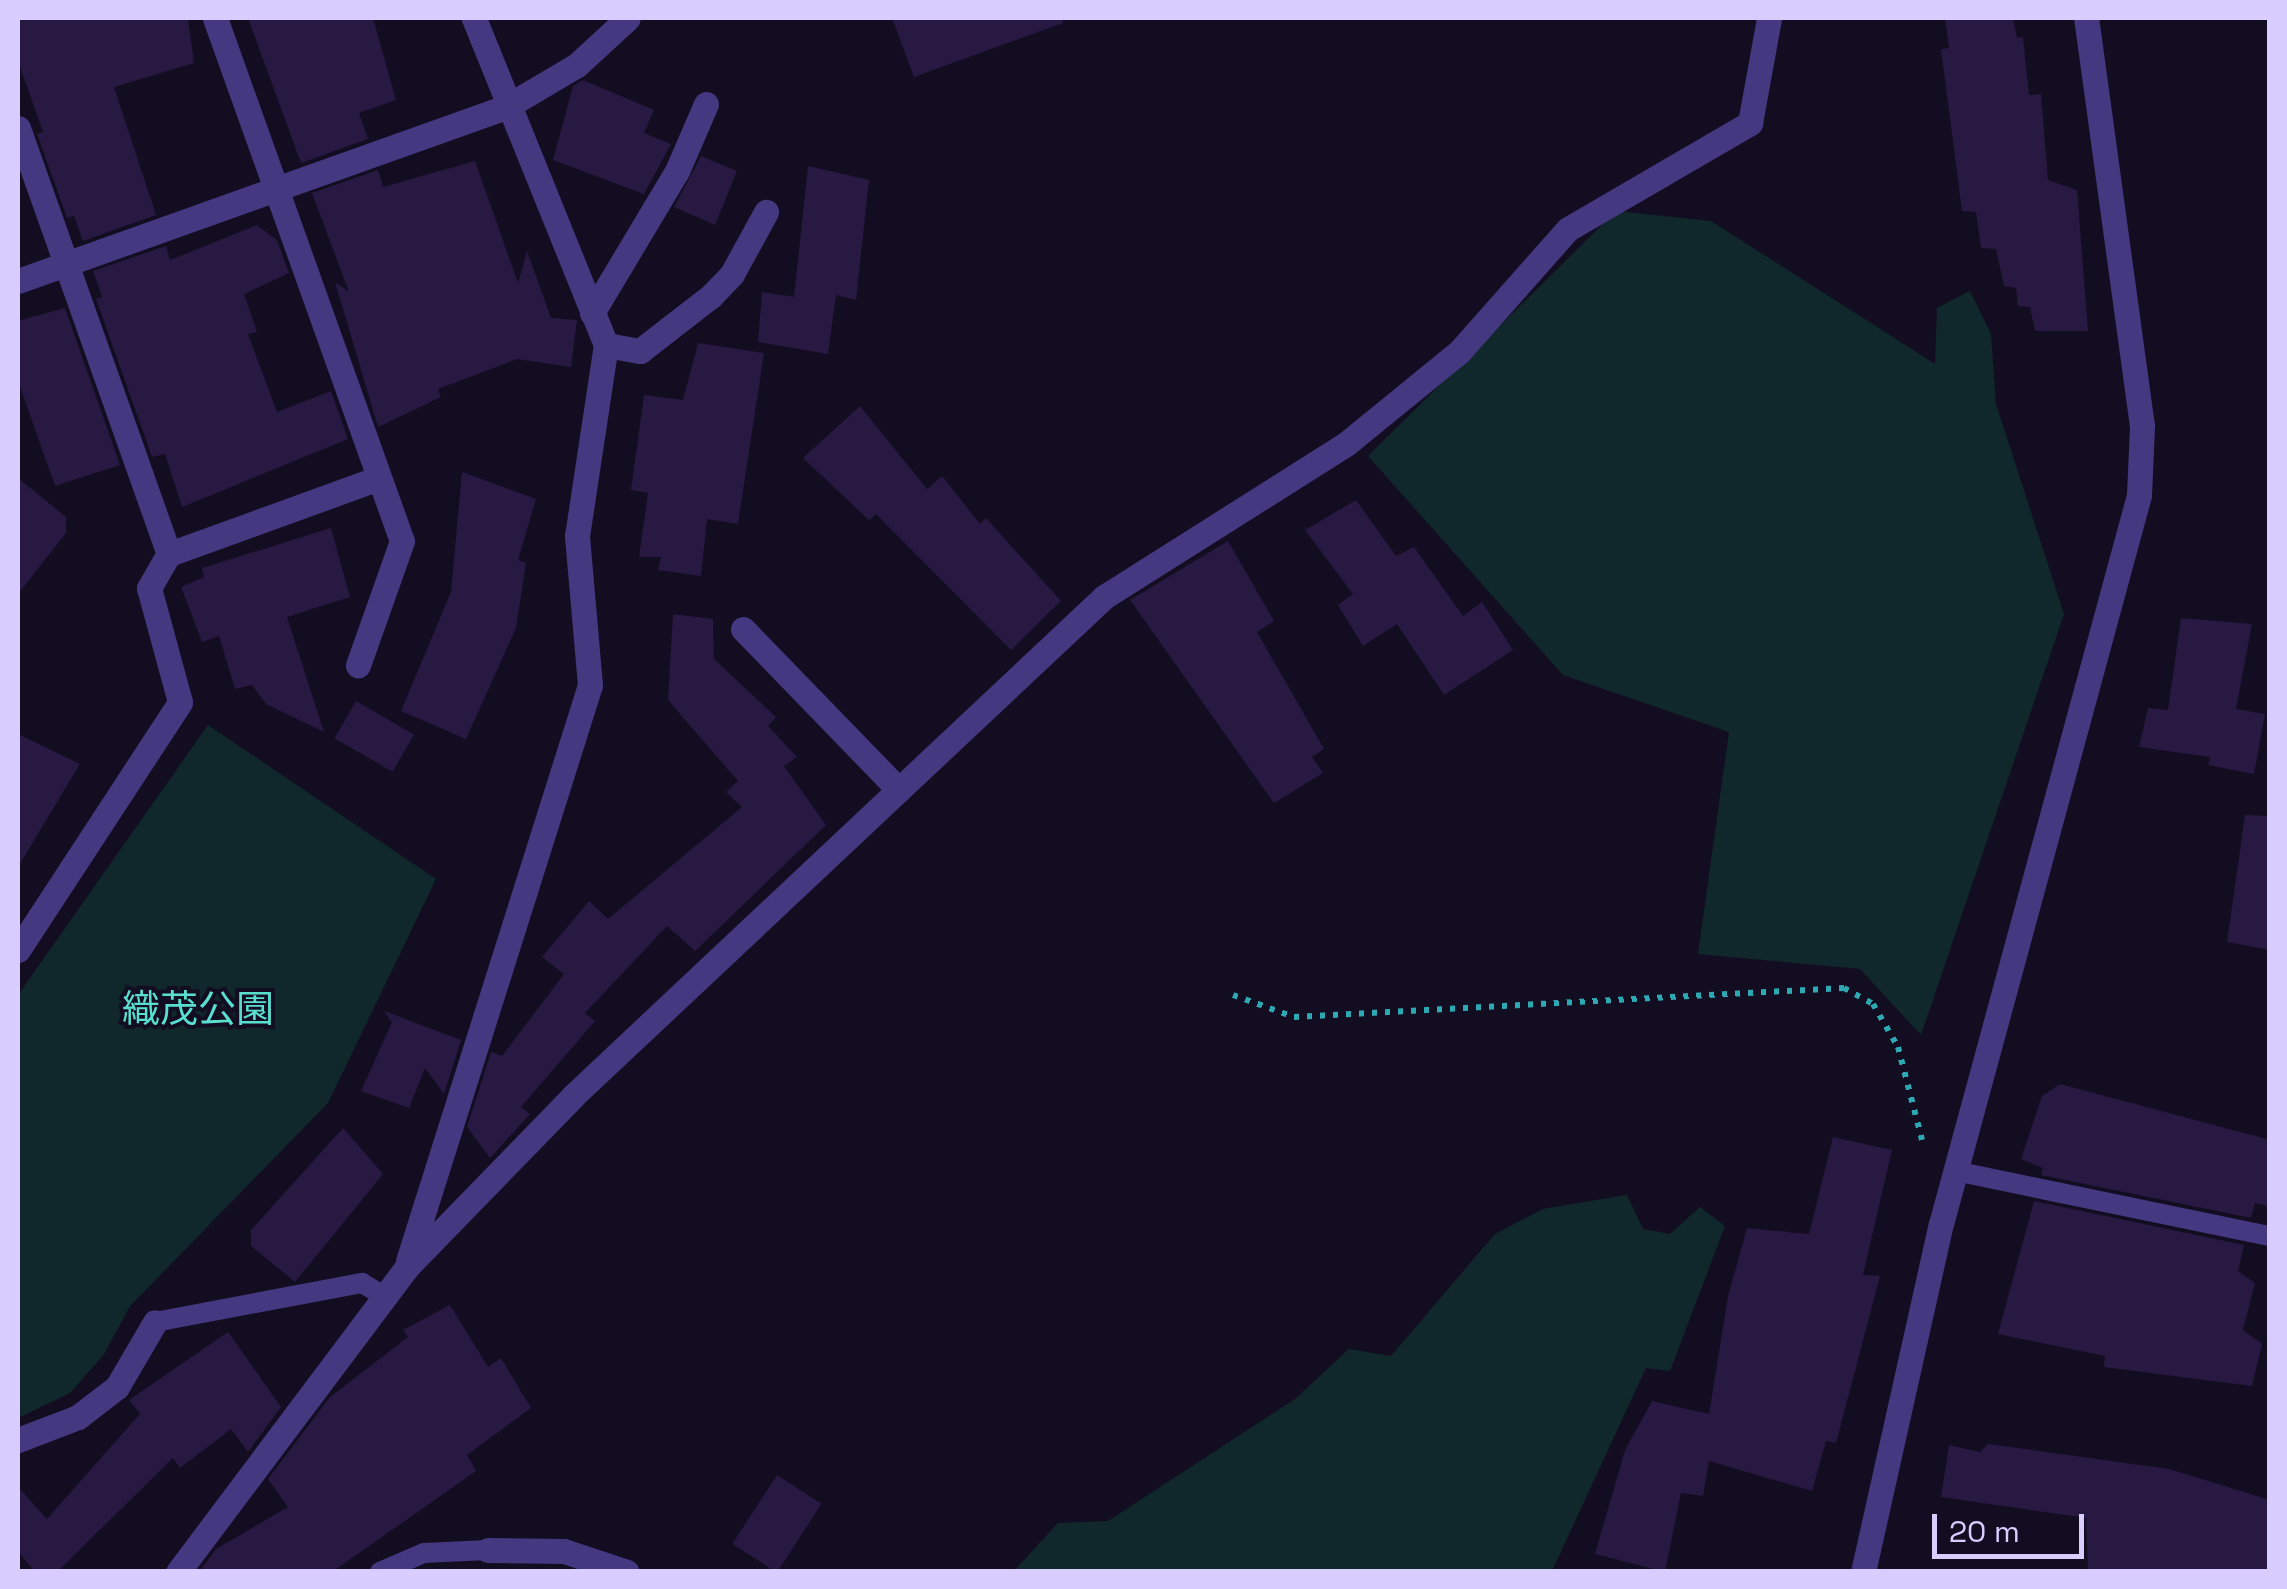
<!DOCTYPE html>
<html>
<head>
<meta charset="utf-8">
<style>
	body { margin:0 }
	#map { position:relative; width:2287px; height:1589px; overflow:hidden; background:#130d21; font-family:"Space Grotesk","Noto Sans JP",sans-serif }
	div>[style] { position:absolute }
	.green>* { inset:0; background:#10282b }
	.building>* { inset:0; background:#271942; transform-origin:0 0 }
	.path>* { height:6px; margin-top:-3px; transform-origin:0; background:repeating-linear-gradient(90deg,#2da9b3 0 5px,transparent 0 13px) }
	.service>* { height:20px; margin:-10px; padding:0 10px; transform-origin:10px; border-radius:10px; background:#443880 }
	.minor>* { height:25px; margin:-12.5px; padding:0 12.5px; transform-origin:12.5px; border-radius:12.5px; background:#443880 }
	.tertiary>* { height:25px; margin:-12.5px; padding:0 12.5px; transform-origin:12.5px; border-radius:12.5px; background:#443880 }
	span { translate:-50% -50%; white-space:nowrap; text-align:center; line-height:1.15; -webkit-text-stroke:8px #130d21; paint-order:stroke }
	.park-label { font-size:38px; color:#59dfd0 }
	.frame { position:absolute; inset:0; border:20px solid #d9cdff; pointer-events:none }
	.scale { position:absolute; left:1932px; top:1514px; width:152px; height:45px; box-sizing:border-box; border:5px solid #d9cdff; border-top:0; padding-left:12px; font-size:30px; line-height:35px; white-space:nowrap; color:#d9cdff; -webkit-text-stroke:8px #130d21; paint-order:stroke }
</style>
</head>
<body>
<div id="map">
	<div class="green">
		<div style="clip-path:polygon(1616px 211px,1711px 221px,1935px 364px,1937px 308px,1970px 291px,1991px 334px,1996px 404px,2064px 614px,1921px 1035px,1860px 969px,1698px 954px,1729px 732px,1563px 675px,1368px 456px)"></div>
		<div style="clip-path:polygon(208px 725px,436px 879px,328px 1103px,130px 1306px,104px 1354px,70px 1393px,18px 1418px,18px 995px)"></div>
		<div style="clip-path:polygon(1627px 1195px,1643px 1229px,1670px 1234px,1700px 1207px,1725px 1226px,1670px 1371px,1646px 1368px,1552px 1571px,1014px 1571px,1058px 1523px,1108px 1521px,1295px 1399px,1349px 1349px,1391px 1356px,1495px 1234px,1543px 1209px)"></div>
	</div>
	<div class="building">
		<div style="clip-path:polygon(18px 18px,188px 18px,194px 63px,114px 87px,156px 215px,83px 241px,74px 216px,67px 218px,37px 134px,43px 132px,18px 61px)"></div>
		<div style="clip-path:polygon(248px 18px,373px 18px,396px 100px,359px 113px,368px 139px,301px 163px)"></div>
		<div style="clip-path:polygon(892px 18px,1062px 18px,1063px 23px,914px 77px)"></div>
		<div style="clip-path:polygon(1945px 18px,2013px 18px,2017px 38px,2023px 37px,2029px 95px,2041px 94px,2048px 180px,2077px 190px,2088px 331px,2035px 331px,2030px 307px,2018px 306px,2016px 288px,2004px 286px,1996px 249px,1981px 248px,1976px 212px,1962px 211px,1941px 49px,1949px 48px)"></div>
		<div style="clip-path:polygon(583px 80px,654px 110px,644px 133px,671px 144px,644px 194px,553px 160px,573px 86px)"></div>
		<div style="clip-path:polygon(701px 156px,737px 171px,715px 225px,674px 207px)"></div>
		<div style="clip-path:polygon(475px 161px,518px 283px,527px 251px,551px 318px,577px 320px,571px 367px,517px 359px,438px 389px,441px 397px,378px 427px,335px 282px,349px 292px,312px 193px,378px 170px,383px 187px)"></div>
		<div style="clip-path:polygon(808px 166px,869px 180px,856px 300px,836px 295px,828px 354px,758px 342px,762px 292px,794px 297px)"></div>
		<div style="clip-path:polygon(257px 225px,277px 240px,289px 273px,244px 294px,257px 332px,248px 334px,277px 412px,331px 391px,348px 439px,182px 507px,165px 454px,152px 457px,96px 299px,102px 297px,93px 271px,166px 246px,170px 260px)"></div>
		<div style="clip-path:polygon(65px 308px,120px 465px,55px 486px,18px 381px,18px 321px)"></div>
		<div style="clip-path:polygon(698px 343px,764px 353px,738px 524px,707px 519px,701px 576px,658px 570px,661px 557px,639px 557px,648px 493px,631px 490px,644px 395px,683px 400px)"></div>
		<div style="clip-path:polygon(860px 406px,927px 489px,942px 476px,980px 524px,986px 518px,1061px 601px,1011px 650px,876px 514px,869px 520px,803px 458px)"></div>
		<div style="clip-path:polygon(462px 472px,536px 499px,518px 560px,526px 563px,516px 628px,466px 739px,401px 711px,451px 592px)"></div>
		<div style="clip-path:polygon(18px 478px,66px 517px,66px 533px,18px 594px)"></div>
		<div style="clip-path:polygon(1356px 500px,1396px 556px,1414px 547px,1463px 616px,1482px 602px,1513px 650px,1444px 695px,1397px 624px,1363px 646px,1338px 605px,1353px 594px,1305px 530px)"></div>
		<div style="clip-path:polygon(331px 528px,350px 597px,287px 617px,324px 732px,266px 704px,252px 685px,235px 689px,219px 636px,202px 642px,181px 587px,204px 577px,202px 568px)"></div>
		<div style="clip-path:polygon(1228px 541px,1274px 621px,1257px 632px,1324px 749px,1312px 757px,1323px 773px,1274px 803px,1130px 600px)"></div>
		<div style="clip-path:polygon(673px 614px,713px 619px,714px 659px,776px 717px,768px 726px,797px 757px,784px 766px,826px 825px,695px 951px,667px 926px,585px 1013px,595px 1021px,521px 1107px,530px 1114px,490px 1158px,467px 1127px,491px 1052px,502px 1056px,564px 974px,542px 957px,589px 901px,608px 919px,742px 807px,726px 792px,738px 781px,668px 700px)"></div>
		<div style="clip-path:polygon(2181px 618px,2252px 624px,2236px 709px,2265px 714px,2254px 774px,2208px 765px,2210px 757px,2139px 747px,2148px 708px,2168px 710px)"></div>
		<div style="left:356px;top:701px;width:67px;height:43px;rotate:30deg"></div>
		<div style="clip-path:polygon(18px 734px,80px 764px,18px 867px)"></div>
		<div style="clip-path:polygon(2245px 815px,2270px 816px,2270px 950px,2227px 942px)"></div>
		<div style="clip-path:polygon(384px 1011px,461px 1040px,444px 1094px,425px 1068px,409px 1108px,361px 1091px,392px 1022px)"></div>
		<div style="clip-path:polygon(2060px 1084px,2270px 1140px,2270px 1207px,2255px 1203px,2251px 1218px,2041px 1175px,2043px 1168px,2021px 1159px,2042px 1096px)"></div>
		<div style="clip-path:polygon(343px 1128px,383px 1174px,295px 1282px,251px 1246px,251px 1230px)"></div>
		<div style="clip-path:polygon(1833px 1137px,1892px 1150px,1863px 1275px,1880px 1276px,1836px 1443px,1826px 1441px,1812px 1491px,1709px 1461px,1703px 1496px,1681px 1493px,1665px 1572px,1595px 1554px,1625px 1450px,1652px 1401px,1709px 1414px,1728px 1296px,1747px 1228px,1809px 1234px)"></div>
		<div style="clip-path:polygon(2034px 1201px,2244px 1245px,2238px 1271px,2255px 1283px,2243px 1330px,2262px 1344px,2252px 1386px,2104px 1367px,2105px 1356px,1998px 1334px)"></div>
		<div style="clip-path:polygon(450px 1305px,488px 1367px,501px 1358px,531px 1408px,467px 1455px,476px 1471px,332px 1572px,199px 1572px,216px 1549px,288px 1507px,268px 1479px,330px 1397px,408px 1337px,403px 1330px)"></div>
		<div style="clip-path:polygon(228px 1332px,281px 1407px,248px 1452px,231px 1429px,180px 1468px,173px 1458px,57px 1572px,35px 1572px,18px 1551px,18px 1487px,47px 1519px,140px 1414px,129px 1400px)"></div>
		<div style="clip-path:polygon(1988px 1444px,2169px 1469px,2270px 1500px,2270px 1572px,2088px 1572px,2086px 1518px,1941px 1497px,1949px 1445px,1980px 1452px)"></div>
		<div style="left:777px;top:1475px;width:53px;height:82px;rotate:33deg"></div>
	</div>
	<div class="path">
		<div style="left:1233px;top:995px;width:65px;rotate:19.8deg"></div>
		<div style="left:1294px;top:1017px;width:551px;rotate:-3.02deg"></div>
		<div style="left:1844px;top:988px;width:33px;rotate:29deg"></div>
		<div style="left:1873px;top:1004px;width:50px;rotate:59.8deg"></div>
		<div style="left:1898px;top:1047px;width:96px;rotate:75.5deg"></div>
	</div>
	<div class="service">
		<div style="left:1955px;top:1171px;width:322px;rotate:11.7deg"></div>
		<div style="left:155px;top:1322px;width:211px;rotate:-10.7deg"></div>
		<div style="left:362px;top:1283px;width:27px;rotate:31deg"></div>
		<div style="left:380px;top:1572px;width:48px;rotate:-23.4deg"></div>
		<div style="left:424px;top:1553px;width:64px;rotate:-2.7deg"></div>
	</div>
	<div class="minor">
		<div style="left:215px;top:18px;width:555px;rotate:70.33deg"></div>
		<div style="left:402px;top:541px;width:132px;rotate:109.5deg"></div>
		<div style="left:18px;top:128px;width:452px;rotate:70.5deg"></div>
		<div style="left:169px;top:554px;width:223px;rotate:-19.9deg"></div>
		<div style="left:18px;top:281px;width:518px;rotate:-19.62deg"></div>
		<div style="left:506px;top:107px;width:82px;rotate:-30.6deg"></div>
		<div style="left:577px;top:65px;width:69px;rotate:-42.7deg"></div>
		<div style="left:592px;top:313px;width:165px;rotate:-59.1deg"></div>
		<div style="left:677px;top:171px;width:73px;rotate:-66.6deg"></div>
		<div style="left:606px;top:345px;width:35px;rotate:10deg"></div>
		<div style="left:640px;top:351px;width:90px;rotate:-37.8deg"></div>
		<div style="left:711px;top:296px;width:30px;rotate:-46deg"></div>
		<div style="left:732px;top:274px;width:71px;rotate:-61.3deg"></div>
		<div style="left:743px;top:629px;width:224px;rotate:45.9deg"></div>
		<div style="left:18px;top:950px;width:296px;rotate:-56.8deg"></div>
		<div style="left:180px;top:702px;width:118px;rotate:-105.2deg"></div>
		<div style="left:149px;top:588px;width:39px;rotate:-60deg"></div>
		<div style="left:408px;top:1261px;width:604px;rotate:-72.46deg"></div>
		<div style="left:590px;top:685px;width:150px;rotate:-95deg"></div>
		<div style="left:577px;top:536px;width:193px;rotate:-81.4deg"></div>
		<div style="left:606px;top:345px;width:353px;rotate:-112deg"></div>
		<div style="left:18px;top:1440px;width:64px;rotate:-21deg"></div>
		<div style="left:78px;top:1417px;width:49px;rotate:-37.6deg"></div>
		<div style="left:117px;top:1387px;width:75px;rotate:-59.7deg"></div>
		<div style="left:488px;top:1550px;width:76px;rotate:0.8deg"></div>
		<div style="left:564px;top:1551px;width:66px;rotate:18.4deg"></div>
		<div style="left:178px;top:1572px;width:380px;rotate:-53.1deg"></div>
		<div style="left:406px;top:1268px;width:240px;rotate:-45.8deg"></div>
		<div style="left:573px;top:1096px;width:729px;rotate:-43.22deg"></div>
		<div style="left:1104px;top:597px;width:286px;rotate:-32.3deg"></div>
		<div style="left:1346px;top:444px;width:146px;rotate:-39.2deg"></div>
		<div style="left:1459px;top:352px;width:164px;rotate:-48.5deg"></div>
		<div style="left:1568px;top:229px;width:211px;rotate:-30.2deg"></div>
		<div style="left:1750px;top:123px;width:107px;rotate:-79.7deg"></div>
	</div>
	<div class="tertiary">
		<div style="left:1863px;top:1572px;width:357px;rotate:-77.4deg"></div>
		<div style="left:1941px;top:1224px;width:755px;rotate:-74.8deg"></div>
		<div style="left:2139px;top:495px;width:69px;rotate:-87.5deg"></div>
		<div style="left:2142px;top:426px;width:412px;rotate:-97.8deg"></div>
	</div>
	<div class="park-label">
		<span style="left:198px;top:1010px">織茂公園</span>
	</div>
	<div class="frame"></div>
	<div class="scale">20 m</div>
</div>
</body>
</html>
